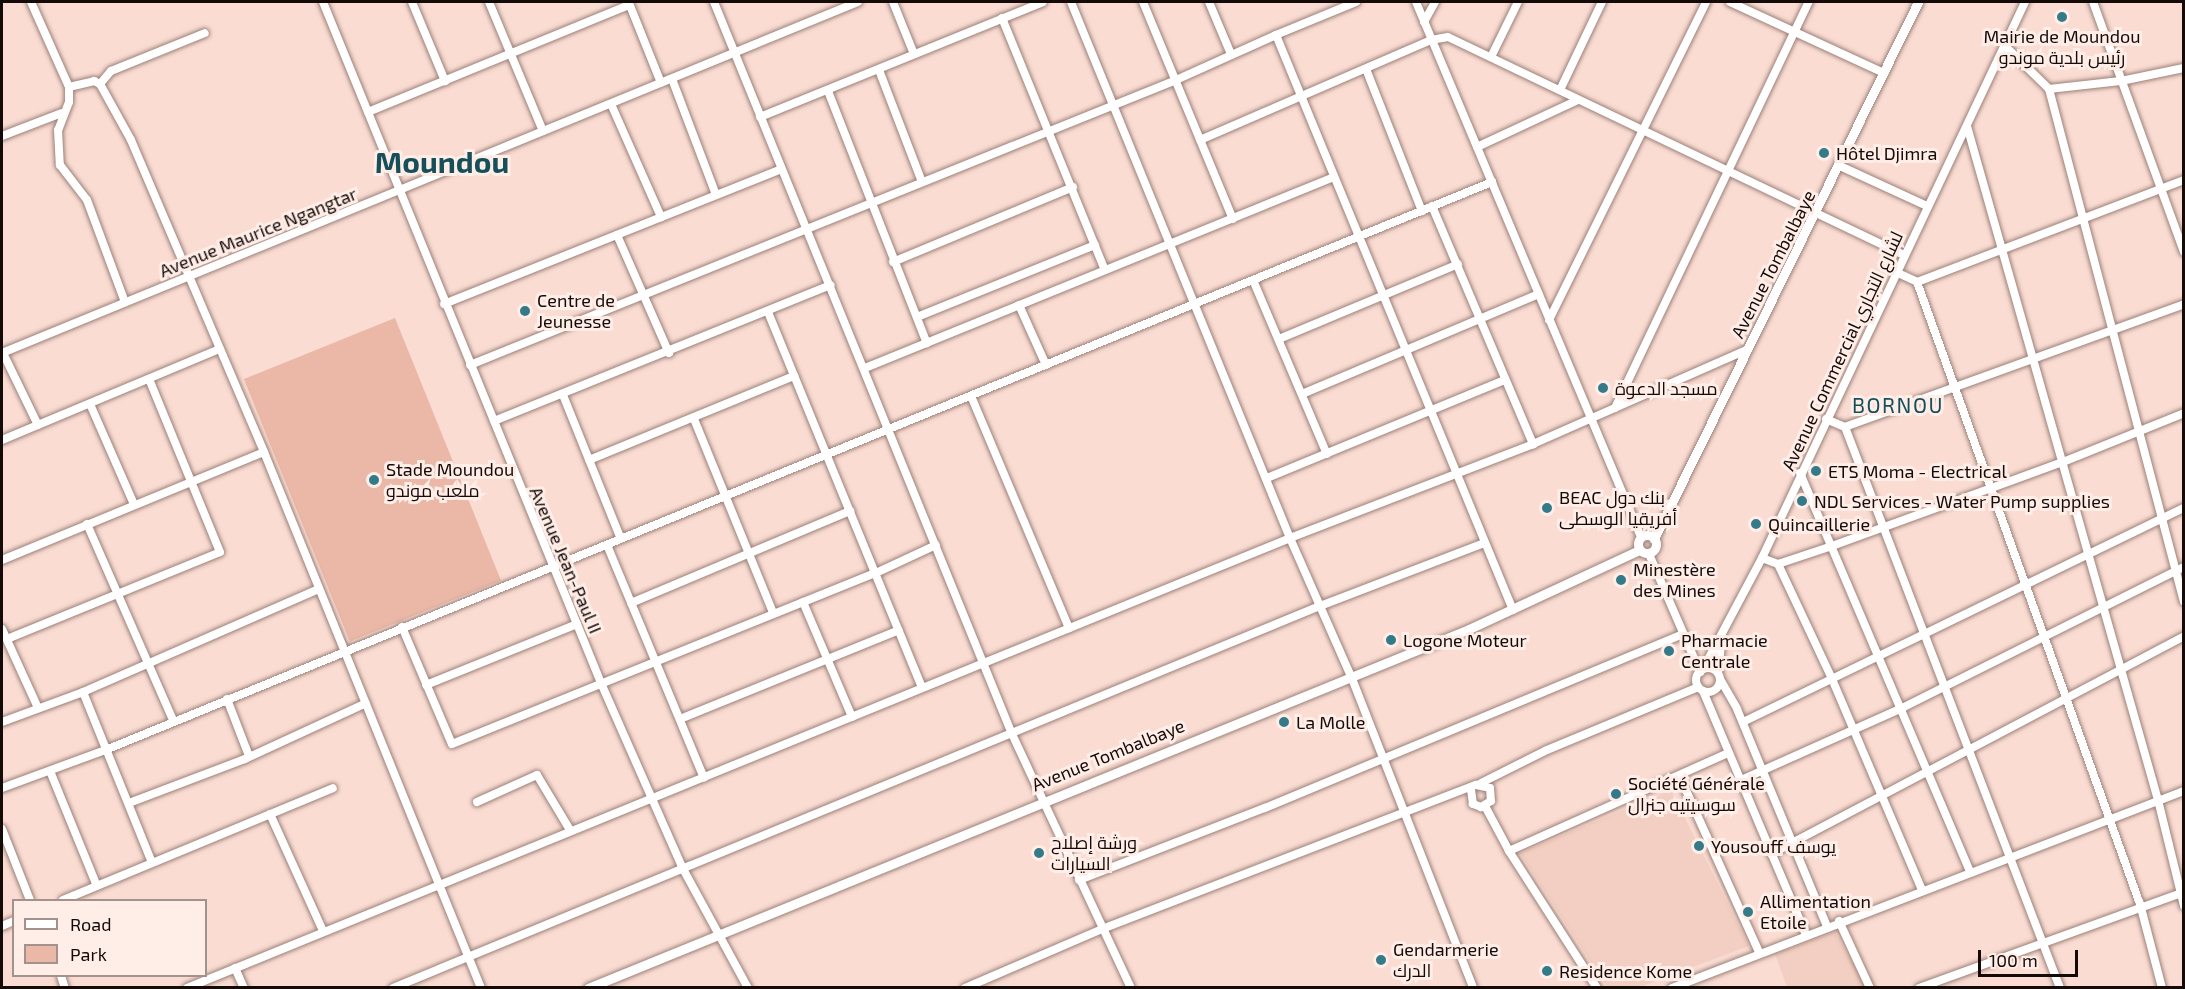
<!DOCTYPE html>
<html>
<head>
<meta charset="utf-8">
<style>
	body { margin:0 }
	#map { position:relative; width:2185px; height:989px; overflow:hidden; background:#fadcd3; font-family:"Exo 2",Cairo,sans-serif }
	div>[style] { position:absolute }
	.built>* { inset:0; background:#f3cec2 }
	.green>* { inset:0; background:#ebb8a7; transform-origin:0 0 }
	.roads { filter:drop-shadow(0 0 2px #9c8178) drop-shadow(0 0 2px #9c8178) }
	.minor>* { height:8px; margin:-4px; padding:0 4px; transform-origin:4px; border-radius:4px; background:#fff }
	.minor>.ring { margin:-4px; padding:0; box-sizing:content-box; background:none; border:8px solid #fff; border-radius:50% }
	.major>* { height:9px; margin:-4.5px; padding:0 4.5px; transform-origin:4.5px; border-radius:4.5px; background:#fff }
	.major>.ring { margin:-4.5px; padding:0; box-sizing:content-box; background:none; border:9px solid #fff; border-radius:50% }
	.dots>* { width:16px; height:16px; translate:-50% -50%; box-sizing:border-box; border:3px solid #ffede7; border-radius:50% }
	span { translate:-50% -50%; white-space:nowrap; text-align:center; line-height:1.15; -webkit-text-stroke:6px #ffede7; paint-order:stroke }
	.poi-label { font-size:18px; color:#140a08 }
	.left { translate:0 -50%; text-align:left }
	.street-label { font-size:18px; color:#140a08 }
	.quarter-label { font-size:21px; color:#164f5a; letter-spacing:1.5px }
	.town-label { font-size:30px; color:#164f5a; font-weight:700 }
	.frame { position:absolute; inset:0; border:3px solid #140a08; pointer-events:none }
	.legend { position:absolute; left:12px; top:899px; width:195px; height:78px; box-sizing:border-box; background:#ffede7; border:2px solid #a1928e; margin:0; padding:8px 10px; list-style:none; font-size:18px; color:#140a08 }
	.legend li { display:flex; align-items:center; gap:12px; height:30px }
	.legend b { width:30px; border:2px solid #a1928e }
	.scale { position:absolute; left:1978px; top:950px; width:100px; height:27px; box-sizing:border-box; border:3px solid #140a08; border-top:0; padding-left:8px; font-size:18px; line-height:21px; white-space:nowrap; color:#140a08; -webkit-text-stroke:4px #ffede7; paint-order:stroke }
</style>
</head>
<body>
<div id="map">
	<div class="built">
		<div style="clip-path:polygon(1671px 790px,1749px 946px,1640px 987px,1607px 987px,1520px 853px)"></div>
		<div style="clip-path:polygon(1835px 932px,1866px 987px,1787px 987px,1775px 954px)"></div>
	</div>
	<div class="green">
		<div style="left:395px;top:318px;width:283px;height:163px;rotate:68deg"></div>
	</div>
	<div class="roads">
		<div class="minor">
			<div style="left:31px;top:2px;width:93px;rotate:65.9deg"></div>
			<div style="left:69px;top:87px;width:15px;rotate:90deg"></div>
			<div style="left:69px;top:102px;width:30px;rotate:111deg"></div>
			<div style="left:58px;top:130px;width:35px;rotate:87deg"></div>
			<div style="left:60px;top:165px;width:44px;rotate:52.4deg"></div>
			<div style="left:87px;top:200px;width:109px;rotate:69.6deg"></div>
			<div style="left:323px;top:2px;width:736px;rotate:67.79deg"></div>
			<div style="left:601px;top:683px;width:201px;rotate:66.2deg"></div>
			<div style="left:682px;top:867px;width:138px;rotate:61.4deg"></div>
			<div style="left:412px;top:2px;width:86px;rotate:67.3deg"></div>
			<div style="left:489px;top:2px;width:140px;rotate:67.3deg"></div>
			<div style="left:714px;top:2px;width:790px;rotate:67.85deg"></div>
			<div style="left:1012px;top:734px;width:280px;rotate:64.9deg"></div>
			<div style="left:893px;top:2px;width:56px;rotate:68deg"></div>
			<div style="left:1071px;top:2px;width:579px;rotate:67.78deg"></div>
			<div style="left:1290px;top:538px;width:151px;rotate:66.2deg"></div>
			<div style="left:1351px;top:676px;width:335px;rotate:68.6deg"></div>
			<div style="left:1143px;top:2px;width:235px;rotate:67.5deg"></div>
			<div style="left:1209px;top:2px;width:56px;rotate:67.1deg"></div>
			<div style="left:1356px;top:2px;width:87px;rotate:157.6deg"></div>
			<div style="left:1276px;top:35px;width:622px;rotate:67.6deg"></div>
			<div style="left:1416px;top:2px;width:580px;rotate:67.19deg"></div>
			<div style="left:1730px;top:2px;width:170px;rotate:24.8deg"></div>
			<div style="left:2093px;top:2px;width:266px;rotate:70deg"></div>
			<div style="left:629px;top:3px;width:86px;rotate:68.2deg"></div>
			<div style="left:1002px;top:18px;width:272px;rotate:67.8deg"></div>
			<div style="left:1424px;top:22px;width:23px;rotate:-61deg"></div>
			<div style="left:2006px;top:47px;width:60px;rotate:44.3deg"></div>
			<div style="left:2049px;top:89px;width:530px;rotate:75.26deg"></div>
			<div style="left:1491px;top:57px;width:61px;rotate:-63.9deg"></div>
			<div style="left:1366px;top:69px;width:153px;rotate:68.5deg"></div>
			<div style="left:879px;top:70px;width:120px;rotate:69deg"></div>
			<div style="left:672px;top:79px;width:124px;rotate:69.2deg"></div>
			<div style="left:100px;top:84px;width:17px;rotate:-50deg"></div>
			<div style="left:111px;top:71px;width:101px;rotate:-22deg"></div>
			<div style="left:69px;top:87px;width:26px;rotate:-13deg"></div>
			<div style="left:94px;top:81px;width:7px;rotate:27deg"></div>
			<div style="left:100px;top:84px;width:64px;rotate:61deg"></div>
			<div style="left:131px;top:140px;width:339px;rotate:66.9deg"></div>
			<div style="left:264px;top:452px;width:578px;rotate:67.96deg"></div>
			<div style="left:2049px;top:89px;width:72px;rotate:-6.3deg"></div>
			<div style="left:2121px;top:81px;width:64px;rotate:-11.7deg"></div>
			<div style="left:1560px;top:90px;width:98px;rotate:-64.5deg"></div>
			<div style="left:828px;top:91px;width:271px;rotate:68.6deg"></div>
			<div style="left:611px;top:104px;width:124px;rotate:66.1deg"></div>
			<div style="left:368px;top:112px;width:282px;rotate:-22.3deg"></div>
			<div style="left:760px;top:117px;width:305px;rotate:-22.1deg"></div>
			<div style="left:1967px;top:126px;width:701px;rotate:74.18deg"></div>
			<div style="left:2158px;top:800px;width:109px;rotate:76.2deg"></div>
			<div style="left:2px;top:136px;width:64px;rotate:-21deg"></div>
			<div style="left:1200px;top:140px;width:252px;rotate:-23.4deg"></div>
			<div style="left:1431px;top:40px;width:17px;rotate:-10deg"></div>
			<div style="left:1448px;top:37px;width:505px;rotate:25.55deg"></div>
			<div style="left:1477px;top:147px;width:111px;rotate:-25deg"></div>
			<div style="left:1840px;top:166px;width:96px;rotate:24.7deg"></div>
			<div style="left:1432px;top:206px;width:259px;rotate:67deg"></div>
			<div style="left:617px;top:235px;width:129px;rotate:66.2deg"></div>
			<div style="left:893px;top:262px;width:195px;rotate:-22.6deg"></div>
			<div style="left:1896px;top:272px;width:23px;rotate:25deg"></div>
			<div style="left:1917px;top:282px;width:661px;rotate:70.28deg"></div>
			<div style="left:2140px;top:904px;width:87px;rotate:75.3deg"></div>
			<div style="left:1253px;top:280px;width:189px;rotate:67deg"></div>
			<div style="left:1917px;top:282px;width:286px;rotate:-20.9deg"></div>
			<div style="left:444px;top:304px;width:363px;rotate:-21.8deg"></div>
			<div style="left:1019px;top:305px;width:66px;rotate:65.8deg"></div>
			<div style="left:768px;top:312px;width:406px;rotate:67.7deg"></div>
			<div style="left:917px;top:317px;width:192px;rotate:-22deg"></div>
			<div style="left:1549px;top:320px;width:355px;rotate:-63.7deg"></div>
			<div style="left:1279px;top:339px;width:194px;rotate:-22.7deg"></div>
			<div style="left:2px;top:353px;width:925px;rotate:-22.3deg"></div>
			<div style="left:3px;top:353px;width:80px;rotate:64.1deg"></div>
			<div style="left:470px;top:365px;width:761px;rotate:-21.98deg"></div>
			<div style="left:1176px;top:80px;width:110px;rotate:-24.2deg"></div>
			<div style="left:865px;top:368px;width:506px;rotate:-22.16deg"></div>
			<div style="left:1302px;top:394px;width:257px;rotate:-22.9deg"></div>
			<div style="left:563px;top:395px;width:155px;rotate:68.1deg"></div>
			<div style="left:971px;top:396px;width:252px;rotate:67.1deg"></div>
			<div style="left:90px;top:404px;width:109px;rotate:66.3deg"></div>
			<div style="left:1615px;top:408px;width:450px;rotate:-64.5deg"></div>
			<div style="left:694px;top:419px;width:209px;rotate:67.8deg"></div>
			<div style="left:1826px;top:419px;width:21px;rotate:23deg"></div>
			<div style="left:1845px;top:427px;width:361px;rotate:-19.9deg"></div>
			<div style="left:494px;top:421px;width:363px;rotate:-22deg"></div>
			<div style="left:1845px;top:427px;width:601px;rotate:69.03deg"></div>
			<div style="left:2px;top:440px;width:236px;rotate:-22.7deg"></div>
			<div style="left:589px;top:460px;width:222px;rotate:-22.3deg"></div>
			<div style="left:1800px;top:473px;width:433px;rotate:66.9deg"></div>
			<div style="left:1267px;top:478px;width:257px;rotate:-22.4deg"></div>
			<div style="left:87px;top:524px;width:216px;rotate:66.3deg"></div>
			<div style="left:607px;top:545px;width:252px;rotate:67.4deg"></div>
			<div style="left:1649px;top:554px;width:129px;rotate:66.6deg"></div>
			<div style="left:1762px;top:558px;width:17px;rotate:21deg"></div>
			<div style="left:1778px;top:564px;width:57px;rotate:-18.4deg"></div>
			<div style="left:1832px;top:546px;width:246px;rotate:-20deg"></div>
			<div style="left:2063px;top:462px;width:131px;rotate:-22deg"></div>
			<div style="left:2px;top:560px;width:283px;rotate:-22.4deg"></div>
			<div style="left:1778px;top:564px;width:127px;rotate:64.8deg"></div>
			<div style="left:1832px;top:679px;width:229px;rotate:66.9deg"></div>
			<div style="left:803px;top:602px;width:125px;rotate:66.9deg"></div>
			<div style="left:631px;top:603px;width:238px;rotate:-22.8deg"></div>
			<div style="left:402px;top:627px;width:127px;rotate:66.9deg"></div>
			<div style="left:452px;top:744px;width:457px;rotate:-22deg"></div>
			<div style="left:876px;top:573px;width:66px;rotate:-25deg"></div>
			<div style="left:2px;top:629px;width:87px;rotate:65.5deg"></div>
			<div style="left:7px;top:639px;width:230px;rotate:-22.2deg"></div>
			<div style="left:220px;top:552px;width:187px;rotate:-112.3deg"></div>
			<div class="ring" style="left:1696px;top:668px;width:16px;height:16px"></div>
			<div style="left:1703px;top:669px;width:126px;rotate:-62deg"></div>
			<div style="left:1762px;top:558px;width:615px;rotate:-64.68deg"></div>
			<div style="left:1718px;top:673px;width:29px;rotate:-84deg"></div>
			<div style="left:1720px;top:679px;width:34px;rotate:60deg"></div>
			<div style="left:1737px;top:709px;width:235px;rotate:67.5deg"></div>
			<div style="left:426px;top:685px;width:163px;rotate:-22deg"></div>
			<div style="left:1703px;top:691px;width:265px;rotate:67.1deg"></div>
			<div style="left:83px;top:692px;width:184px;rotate:68deg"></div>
			<div style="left:227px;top:699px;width:61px;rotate:68.9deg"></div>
			<div style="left:680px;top:719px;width:236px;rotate:-22.1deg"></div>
			<div style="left:2px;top:722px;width:86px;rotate:-20.3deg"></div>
			<div style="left:83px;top:692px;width:257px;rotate:-23.6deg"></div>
			<div style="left:1743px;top:722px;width:490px;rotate:-25.9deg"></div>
			<div style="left:50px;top:771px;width:124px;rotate:67.8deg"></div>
			<div style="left:1680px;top:777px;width:192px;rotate:65.7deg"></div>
			<div style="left:1739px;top:781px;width:179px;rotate:-24.1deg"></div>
			<div style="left:1902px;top:708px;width:315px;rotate:-26.6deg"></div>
			<div style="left:1481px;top:783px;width:74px;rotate:-26.6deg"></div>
			<div style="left:1547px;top:750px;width:164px;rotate:-22.6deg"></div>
			<div style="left:2px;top:788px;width:113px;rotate:-20.2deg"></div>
			<div style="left:108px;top:749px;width:1496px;rotate:-22.28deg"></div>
			<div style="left:477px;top:802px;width:66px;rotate:-24.2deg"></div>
			<div style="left:537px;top:775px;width:64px;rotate:59deg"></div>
			<div style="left:129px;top:803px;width:124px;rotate:-20.8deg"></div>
			<div style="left:245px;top:759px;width:133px;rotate:-24.8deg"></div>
			<div style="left:1485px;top:806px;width:51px;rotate:61.9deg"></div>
			<div style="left:1509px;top:851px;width:163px;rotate:57.3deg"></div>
			<div style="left:270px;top:814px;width:128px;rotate:65.6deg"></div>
			<div style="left:2px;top:829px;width:76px;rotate:68.5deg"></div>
			<div style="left:1509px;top:851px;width:240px;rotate:-24.1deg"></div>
			<div style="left:1771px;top:854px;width:467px;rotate:-27.8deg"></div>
			<div style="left:1079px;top:880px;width:199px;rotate:-21.2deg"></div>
			<div style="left:1265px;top:808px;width:453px;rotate:-22.6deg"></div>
			<div style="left:63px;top:900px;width:292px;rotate:-22.5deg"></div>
			<div style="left:1839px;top:921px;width:74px;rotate:65.2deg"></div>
			<div style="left:2px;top:926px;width:13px;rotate:-23deg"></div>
			<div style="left:235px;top:968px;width:22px;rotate:66deg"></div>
			<div style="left:61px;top:976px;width:13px;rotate:72deg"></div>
			<div style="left:187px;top:988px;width:1191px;rotate:-22.19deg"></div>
			<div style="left:1290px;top:538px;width:261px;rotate:-21.1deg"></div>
			<div style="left:1533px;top:444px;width:235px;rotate:-23.8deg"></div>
			<div style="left:393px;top:988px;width:1003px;rotate:-22.4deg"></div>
			<div style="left:1320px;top:606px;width:176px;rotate:-21deg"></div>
			<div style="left:965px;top:988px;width:149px;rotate:-23.3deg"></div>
			<div style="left:1102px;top:929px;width:401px;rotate:-21.1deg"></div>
			<div style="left:1476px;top:785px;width:14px;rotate:12deg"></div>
			<div style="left:1490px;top:788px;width:13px;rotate:86deg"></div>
			<div style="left:1491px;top:801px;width:12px;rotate:149deg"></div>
			<div style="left:1481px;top:807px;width:9px;rotate:-159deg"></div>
			<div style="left:1473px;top:804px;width:15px;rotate:-98deg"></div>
			<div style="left:1672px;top:988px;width:549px;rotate:-21.05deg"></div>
			<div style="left:1919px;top:988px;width:282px;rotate:-19.9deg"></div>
		</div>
		<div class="major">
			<div class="ring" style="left:1638px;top:535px;width:9px;height:9px"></div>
			<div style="left:1654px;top:539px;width:598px;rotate:-63.82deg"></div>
			<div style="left:588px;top:988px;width:951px;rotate:-22.17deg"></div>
			<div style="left:1469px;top:629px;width:187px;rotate:-24.9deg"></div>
		</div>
	</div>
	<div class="dots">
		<div style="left:2062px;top:17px;background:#357a88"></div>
		<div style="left:1824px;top:153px;background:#357a88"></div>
		<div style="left:525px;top:311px;background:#357a88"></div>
		<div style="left:1603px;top:388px;background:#357a88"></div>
		<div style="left:1816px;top:471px;background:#357a88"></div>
		<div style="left:374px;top:480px;background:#357a88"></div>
		<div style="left:1802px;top:501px;background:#357a88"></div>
		<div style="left:1547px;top:508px;background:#357a88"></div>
		<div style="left:1756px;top:524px;background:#357a88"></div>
		<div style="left:1621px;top:580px;background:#357a88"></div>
		<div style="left:1391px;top:640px;background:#357a88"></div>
		<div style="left:1669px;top:651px;background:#357a88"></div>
		<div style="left:1284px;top:722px;background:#357a88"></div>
		<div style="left:1616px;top:794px;background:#357a88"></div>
		<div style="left:1699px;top:846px;background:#357a88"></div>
		<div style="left:1039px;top:853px;background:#357a88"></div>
		<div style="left:1748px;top:912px;background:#357a88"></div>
		<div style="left:1381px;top:960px;background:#357a88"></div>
		<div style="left:1547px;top:971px;background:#357a88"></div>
	</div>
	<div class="poi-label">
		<span style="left:2062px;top:47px">Mairie de Moundou<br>رئيس بلدية موندو</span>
		<span class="left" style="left:1836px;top:153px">Hôtel Djimra</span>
		<span class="left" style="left:537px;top:311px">Centre de<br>Jeunesse</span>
		<span class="left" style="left:1615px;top:388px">مسجد الدعوة</span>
		<span class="left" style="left:386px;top:480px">Stade Moundou<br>ملعب موندو</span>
		<span class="left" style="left:1828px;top:471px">ETS Moma - Electrical</span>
		<span class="left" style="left:1559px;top:508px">BEAC بنك دول<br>أفريقيا الوسطى</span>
		<span class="left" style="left:1814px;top:501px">NDL Services - Water Pump supplies</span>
		<span class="left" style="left:1768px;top:524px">Quincaillerie</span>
		<span class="left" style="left:1633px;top:580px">Minestère<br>des Mines</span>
		<span class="left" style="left:1403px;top:640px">Logone Moteur</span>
		<span class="left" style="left:1681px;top:651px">Pharmacie<br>Centrale</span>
		<span class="left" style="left:1296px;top:722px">La Molle</span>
		<span class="left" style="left:1628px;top:794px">Société Générale<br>سوسيتيه جنرال</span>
		<span class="left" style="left:1051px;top:853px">ورشة إصلاح<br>السيارات</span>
		<span class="left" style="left:1711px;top:846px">Yousouff يوسف</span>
		<span class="left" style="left:1760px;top:912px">Allimentation<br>Etoile</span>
		<span class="left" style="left:1393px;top:960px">Gendarmerie<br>الدرك</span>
		<span class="left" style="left:1559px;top:971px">Residence Kome</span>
	</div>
	<div class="street-label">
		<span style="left:258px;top:232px;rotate:-22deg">Avenue Maurice Ngangtar</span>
		<span style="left:1773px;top:264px;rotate:-63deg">Avenue Tombalbaye</span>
		<span style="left:1842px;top:351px;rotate:-65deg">Avenue Commercial لشارع التجاري</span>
		<span style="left:566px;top:560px;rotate:67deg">Avenue Jean-Paul II</span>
		<span style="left:1108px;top:755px;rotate:-22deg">Avenue Tombalbaye</span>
	</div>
	<div class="quarter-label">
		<span style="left:1898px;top:405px">BORNOU</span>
	</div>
	<div class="town-label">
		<span style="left:442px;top:161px">Moundou</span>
	</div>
	<div class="frame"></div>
	<ul class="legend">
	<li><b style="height:8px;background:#fff"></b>Road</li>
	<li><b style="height:16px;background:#ebb8a7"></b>Park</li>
	</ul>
	<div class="scale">100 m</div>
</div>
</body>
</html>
